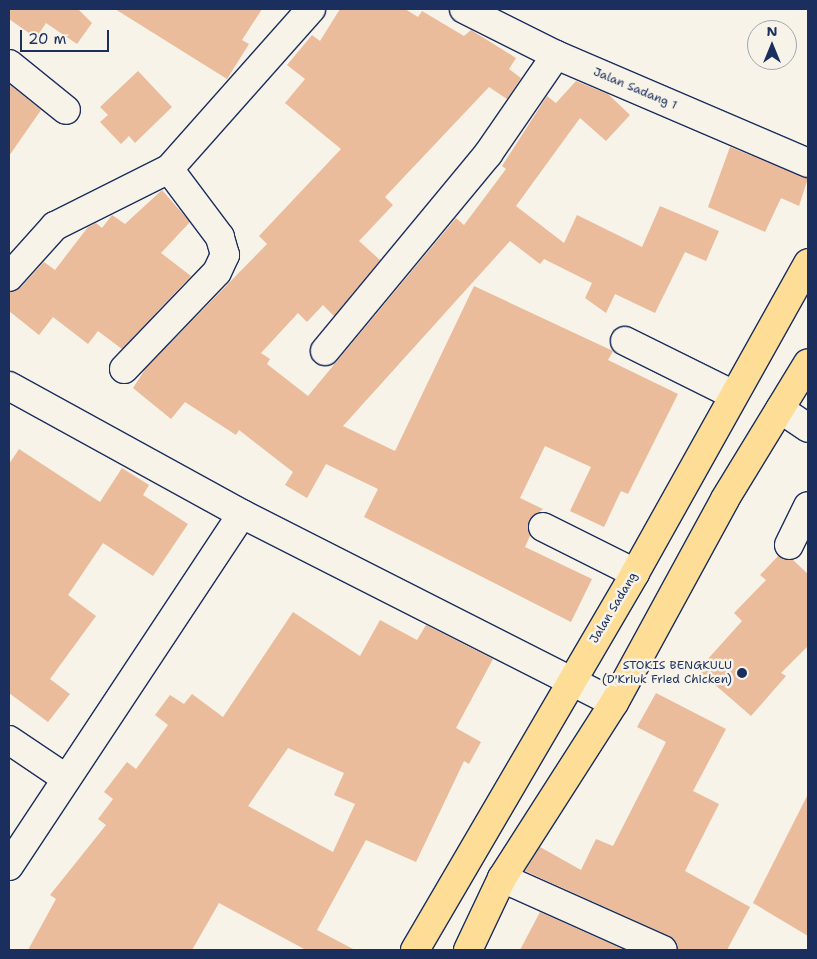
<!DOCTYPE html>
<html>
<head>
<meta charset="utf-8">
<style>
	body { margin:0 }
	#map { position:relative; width:817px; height:959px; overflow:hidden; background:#f7f3e8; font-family:"Shantell Sans",sans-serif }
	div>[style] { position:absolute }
	.building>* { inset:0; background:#eabc9b }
	.roads { filter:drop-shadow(1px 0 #1b2f5e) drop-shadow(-1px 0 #1b2f5e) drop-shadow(0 1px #1b2f5e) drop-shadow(0 -1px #1b2f5e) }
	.minor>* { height:28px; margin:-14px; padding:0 14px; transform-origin:14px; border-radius:14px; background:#f7f3e8 }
	.major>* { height:28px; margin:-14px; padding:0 14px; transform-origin:14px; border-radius:14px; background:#fedd96 }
	.dots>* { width:14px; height:14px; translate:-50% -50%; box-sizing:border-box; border:2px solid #f7f3e8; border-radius:50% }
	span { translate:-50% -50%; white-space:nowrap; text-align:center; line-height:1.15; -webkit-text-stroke:5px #f7f3e8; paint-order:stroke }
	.street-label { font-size:12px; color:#1b2f5e }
	.poi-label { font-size:12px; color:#1b2f5e }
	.right { translate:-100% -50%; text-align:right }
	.frame { position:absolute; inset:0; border:10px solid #1b2f5e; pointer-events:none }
	.north { position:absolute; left:747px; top:20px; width:50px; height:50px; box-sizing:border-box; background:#f7f3e8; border:1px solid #9fa5b1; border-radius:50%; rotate:0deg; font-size:14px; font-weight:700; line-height:20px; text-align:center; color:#1b2f5e }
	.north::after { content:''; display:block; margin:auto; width:18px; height:22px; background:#1b2f5e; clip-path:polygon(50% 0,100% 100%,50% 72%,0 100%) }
	.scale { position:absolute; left:20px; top:30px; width:89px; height:22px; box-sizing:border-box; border:2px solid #1b2f5e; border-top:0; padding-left:6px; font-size:15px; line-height:18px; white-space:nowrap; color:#1b2f5e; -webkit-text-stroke:4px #f7f3e8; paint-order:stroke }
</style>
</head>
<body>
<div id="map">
	<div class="building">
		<div style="clip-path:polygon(9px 9px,78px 9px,92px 23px,77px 44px,46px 23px,36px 38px,9px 19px)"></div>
		<div style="clip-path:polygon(115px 9px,262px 9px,242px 40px,249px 44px,227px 79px)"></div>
		<div style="clip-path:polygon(340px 9px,405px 9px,418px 17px,422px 11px,464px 36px,471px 30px,516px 58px,509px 69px,521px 78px,507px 99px,489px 87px,385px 197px,393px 205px,359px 241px,380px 260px,334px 316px,323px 305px,307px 322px,298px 313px,261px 353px,270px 359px,267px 364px,308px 396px,456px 218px,464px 225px,506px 169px,502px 166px,547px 96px,556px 103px,576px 81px,608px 94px,630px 115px,606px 141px,580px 118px,516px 206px,564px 243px,577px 215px,642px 247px,660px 206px,719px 231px,706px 261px,685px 252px,655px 313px,615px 294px,606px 313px,585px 298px,592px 283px,544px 259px,540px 264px,510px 241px,343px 426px,395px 451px,474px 286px,613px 351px,608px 360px,678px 394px,628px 494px,621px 491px,604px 527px,570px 511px,591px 467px,545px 446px,520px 498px,543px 509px,529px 520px,530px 536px,525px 547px,592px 579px,571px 622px,364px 517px,378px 489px,326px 464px,307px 498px,285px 485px,293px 472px,239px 430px,236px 435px,185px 402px,171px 419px,133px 388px,146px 368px,267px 244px,259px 236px,341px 149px,285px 103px,305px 79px,287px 65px,312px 35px,320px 41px)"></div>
		<div style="clip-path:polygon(138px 71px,172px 107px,135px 143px,129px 136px,121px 144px,100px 122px,108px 115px,100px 107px)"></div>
		<div style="clip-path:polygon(9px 84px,41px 110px,9px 156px)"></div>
		<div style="clip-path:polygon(730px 147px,808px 178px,799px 206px,781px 198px,765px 232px,708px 207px)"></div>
		<div style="clip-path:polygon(162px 190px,190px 222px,161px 253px,191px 276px,122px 349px,98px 331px,88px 344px,53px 317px,39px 335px,9px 311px,9px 292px,21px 287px,44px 262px,55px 270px,88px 227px,96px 223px,102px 228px,112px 215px,125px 224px)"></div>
		<div style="clip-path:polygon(19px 449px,100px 502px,122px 468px,149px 485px,143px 495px,188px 524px,153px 576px,103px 543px,68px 595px,96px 616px,50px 679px,70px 694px,48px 722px,9px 693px,9px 464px)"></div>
		<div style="clip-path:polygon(778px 556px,793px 560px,808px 574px,808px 646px,781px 673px,786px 676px,751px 716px,698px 670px,742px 621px,734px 613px,766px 580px,760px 575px)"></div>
		<div style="clip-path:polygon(evenodd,293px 612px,360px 656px,380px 620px,417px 640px,426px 625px,493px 659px,456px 728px,481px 742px,469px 764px,464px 761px,416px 862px,366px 840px,317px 930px,355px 950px,306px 950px,219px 903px,192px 950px,28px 950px,56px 899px,50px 895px,106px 825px,98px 819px,113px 799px,104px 792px,127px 762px,136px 769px,168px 725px,155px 715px,170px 695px,184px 704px,192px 694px,223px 717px,293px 612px,288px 748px,344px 773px,334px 795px,355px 804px,333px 852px,248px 806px,288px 748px)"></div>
		<div style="clip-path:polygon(656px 693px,726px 729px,693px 791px,719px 804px,685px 871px,750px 907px,727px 950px,678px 950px,669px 936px,525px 871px,540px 847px,581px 870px,596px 839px,613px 846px,666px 742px,637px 727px)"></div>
		<div style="clip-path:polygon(808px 794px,808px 936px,753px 903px)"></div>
		<div style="clip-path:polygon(540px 912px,625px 950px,520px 950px)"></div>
	</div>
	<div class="roads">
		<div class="minor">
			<div style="left:464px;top:9px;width:103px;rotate:26.6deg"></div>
			<div style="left:556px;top:55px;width:274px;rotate:23.2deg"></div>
			<div style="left:9px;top:64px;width:73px;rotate:38.9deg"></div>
			<div style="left:9px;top:277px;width:69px;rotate:-48deg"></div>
			<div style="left:55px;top:226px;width:127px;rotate:-26.6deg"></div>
			<div style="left:169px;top:169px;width:214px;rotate:-48.4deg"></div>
			<div style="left:625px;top:341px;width:119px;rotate:26.4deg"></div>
			<div style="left:325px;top:351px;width:256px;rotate:-50.4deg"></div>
			<div style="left:488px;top:154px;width:120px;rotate:-55.5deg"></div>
			<div style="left:124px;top:369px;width:134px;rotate:-46.2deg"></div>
			<div style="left:217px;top:272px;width:19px;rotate:-65deg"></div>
			<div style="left:225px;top:255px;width:19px;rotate:-106deg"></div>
			<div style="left:220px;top:237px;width:85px;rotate:-126.9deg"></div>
			<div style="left:9px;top:386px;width:266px;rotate:28.8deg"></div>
			<div style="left:242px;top:514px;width:417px;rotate:26.9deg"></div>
			<div style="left:780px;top:409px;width:34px;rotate:34deg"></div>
			<div style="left:543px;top:527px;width:103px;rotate:26.6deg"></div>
			<div style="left:789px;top:545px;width:43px;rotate:-64deg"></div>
			<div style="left:9px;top:740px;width:66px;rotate:33.9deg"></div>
			<div style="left:9px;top:866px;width:422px;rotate:-56.5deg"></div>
			<div style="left:502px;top:878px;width:176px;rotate:24.1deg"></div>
		</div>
		<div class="major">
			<div style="left:415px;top:950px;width:436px;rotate:-59.7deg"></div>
			<div style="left:635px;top:573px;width:355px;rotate:-60.8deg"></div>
			<div style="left:468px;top:950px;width:80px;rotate:-64.7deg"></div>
			<div style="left:502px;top:878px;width:208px;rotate:-57.4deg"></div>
			<div style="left:614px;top:703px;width:232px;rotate:-61.4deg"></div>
			<div style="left:725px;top:499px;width:159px;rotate:-58.6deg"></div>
		</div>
	</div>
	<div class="dots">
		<div style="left:742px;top:673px;background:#1b2f5e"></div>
	</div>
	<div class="street-label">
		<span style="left:635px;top:89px;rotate:23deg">Jalan Sadang 1</span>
		<span style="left:614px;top:608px;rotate:-59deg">Jalan Sadang</span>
	</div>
	<div class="poi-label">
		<span class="right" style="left:732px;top:673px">STOKIS BENGKULU<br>(D'Kriuk Fried Chicken)</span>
	</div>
	<div class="frame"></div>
	<div class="north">N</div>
	<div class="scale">20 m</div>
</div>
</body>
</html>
